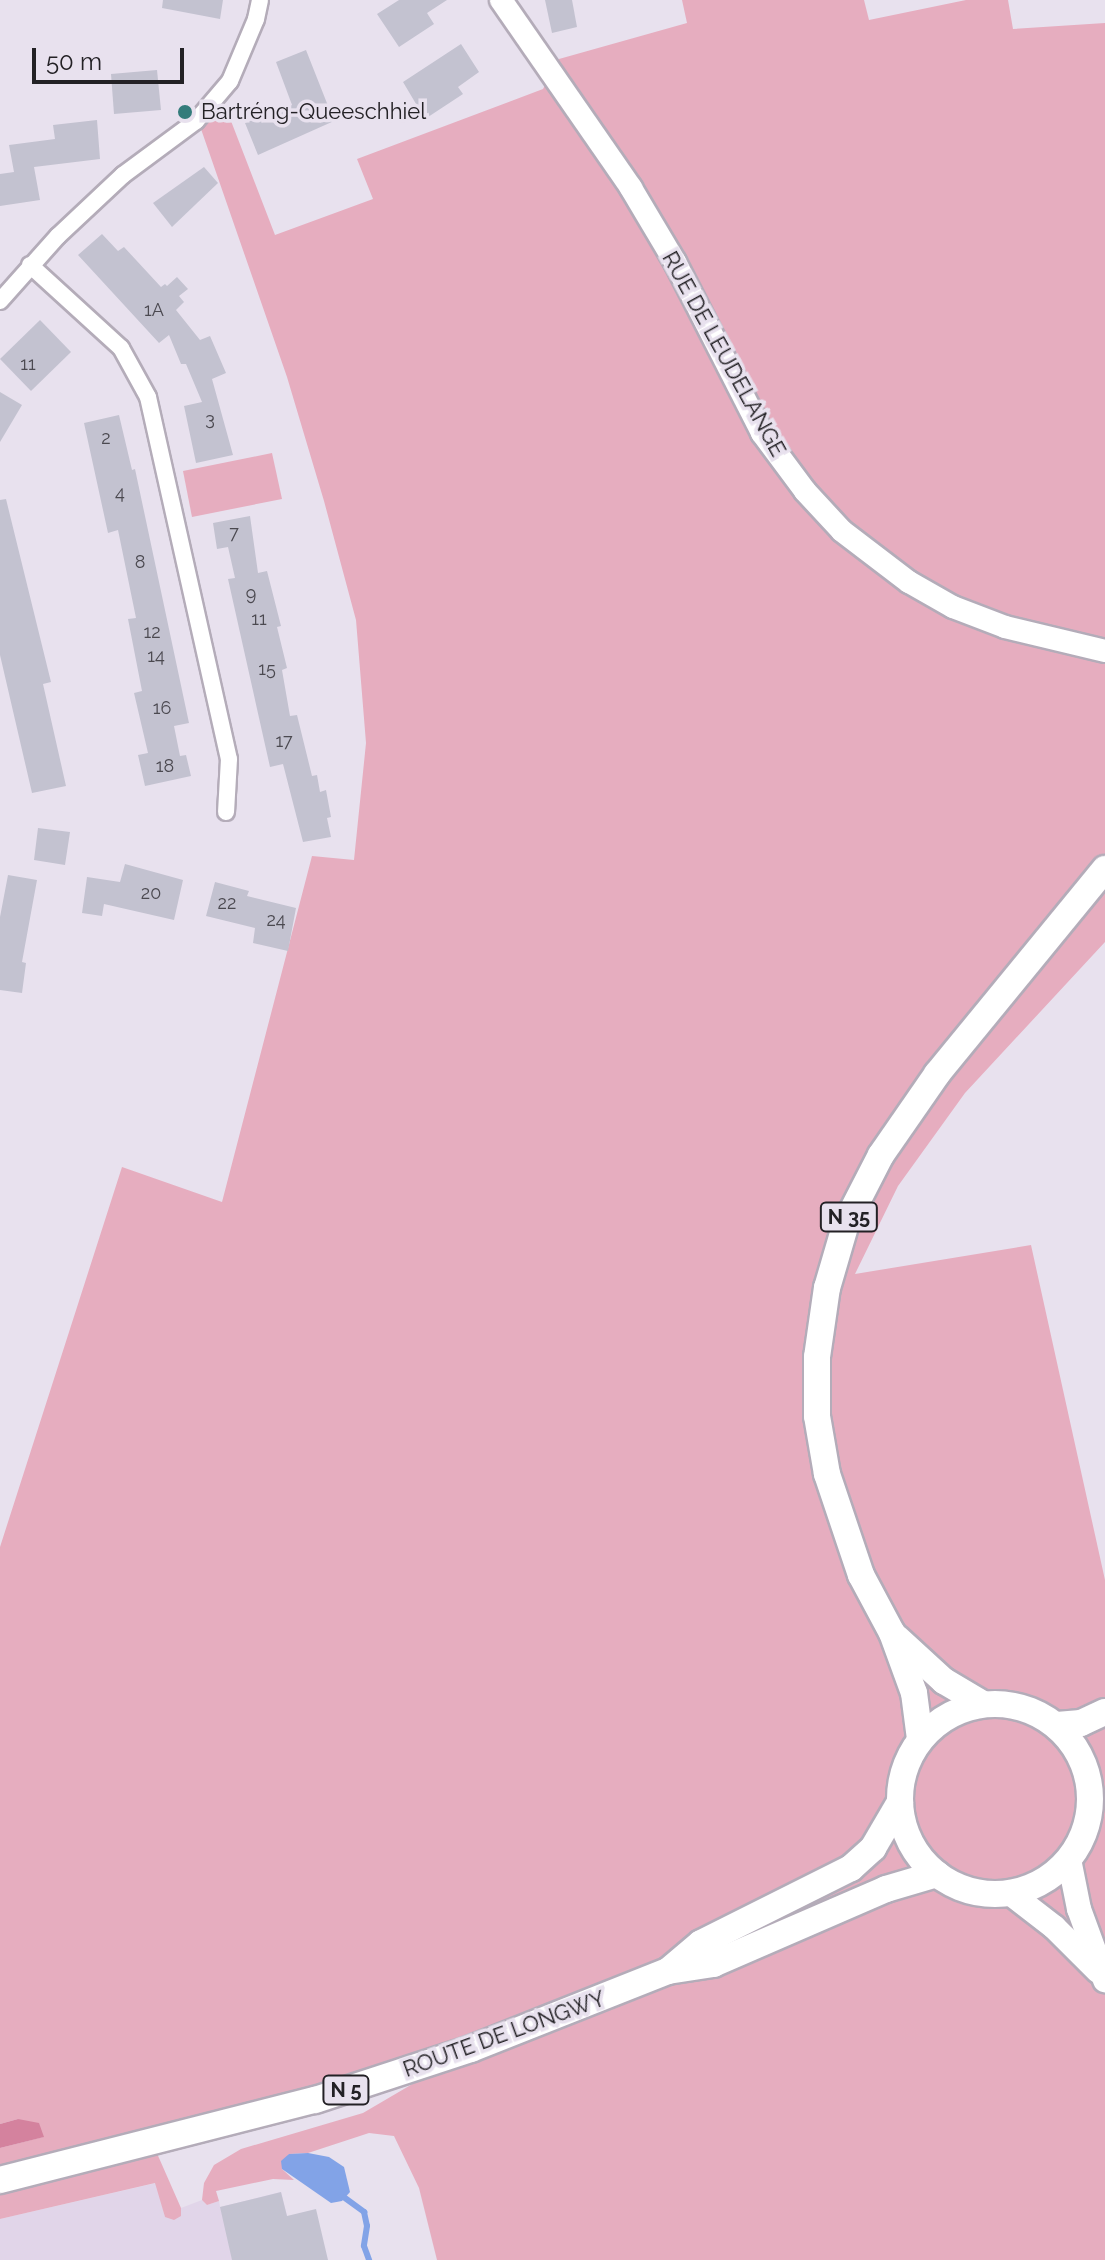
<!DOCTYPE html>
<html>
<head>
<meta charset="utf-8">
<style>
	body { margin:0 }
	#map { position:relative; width:1105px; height:2260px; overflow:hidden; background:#e8e1ee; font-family:Raleway,sans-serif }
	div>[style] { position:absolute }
	.built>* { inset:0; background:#e1d5e9 }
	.green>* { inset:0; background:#e6adbf }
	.forest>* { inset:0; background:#d4829e }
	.water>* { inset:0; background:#82a3e7 }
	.stream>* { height:6px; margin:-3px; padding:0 3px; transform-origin:3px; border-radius:3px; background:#82a3e7 }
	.building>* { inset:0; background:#c3c2d0 }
	.roads { filter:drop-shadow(2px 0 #b4acb9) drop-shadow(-2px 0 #b4acb9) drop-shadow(0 2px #b4acb9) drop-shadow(0 -2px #b4acb9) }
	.minor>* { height:16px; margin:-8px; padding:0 8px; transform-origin:8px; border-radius:8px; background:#fff }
	.tertiary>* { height:22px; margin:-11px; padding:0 11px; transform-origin:11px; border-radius:11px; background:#fff }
	.secondary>* { height:24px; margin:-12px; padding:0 12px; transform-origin:12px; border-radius:12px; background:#fff }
	.primary>* { height:26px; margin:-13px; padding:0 13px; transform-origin:13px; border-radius:13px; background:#fff }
	.primary>.ring { margin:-13px; padding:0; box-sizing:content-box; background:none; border:26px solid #fff; border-radius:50% }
	.dots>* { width:22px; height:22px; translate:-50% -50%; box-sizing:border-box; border:4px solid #e8e1ee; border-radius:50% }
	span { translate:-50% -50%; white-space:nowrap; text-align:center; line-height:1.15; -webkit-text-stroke:7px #e8e1ee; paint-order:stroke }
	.number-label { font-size:18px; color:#4b4950 }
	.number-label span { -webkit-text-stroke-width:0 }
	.shield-label span { padding:2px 6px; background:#e8e1ee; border:2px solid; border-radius:6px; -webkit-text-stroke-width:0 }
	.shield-label { font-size:20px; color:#232125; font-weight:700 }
	.poi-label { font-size:22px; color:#232125 }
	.left { translate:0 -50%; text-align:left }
	.street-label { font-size:22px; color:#232125 }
	.scale { position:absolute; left:32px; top:48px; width:152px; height:36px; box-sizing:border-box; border:4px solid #232125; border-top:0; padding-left:10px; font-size:24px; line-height:28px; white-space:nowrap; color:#232125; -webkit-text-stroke:6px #e8e1ee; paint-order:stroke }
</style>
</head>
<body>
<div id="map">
	<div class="built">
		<div style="clip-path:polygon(156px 2183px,165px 2217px,181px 2216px,181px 2208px,202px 2200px,207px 2205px,219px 2201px,220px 2207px,281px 2192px,287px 2216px,328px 2260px,0 2260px,0 2219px)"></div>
	</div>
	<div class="green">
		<div style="clip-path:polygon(682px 0,864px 0,869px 20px,966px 0,1008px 0,1013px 29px,1105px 23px,1105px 942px,965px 1093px,898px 1186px,855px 1274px,1031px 1245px,1105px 1580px,1105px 2260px,437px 2260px,419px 2188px,394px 2136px,369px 2133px,308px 2153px,289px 2154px,282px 2169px,294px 2180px,273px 2179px,216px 2191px,219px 2201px,207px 2205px,202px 2200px,204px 2183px,214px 2165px,241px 2149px,363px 2113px,467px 2052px,152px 2142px,181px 2208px,181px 2216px,174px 2220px,165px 2217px,155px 2183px,0 2219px,0 2148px,43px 2137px,18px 2119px,0 2124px,0 1547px,122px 1167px,222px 1202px,312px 856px,354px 860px,366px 743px,356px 620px,324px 501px,287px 377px,201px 129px,226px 108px,275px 235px,373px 199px,357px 159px,543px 89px,559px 59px,687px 23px)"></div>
		<div style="clip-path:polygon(272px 453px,282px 499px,192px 517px,183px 471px)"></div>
	</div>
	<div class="forest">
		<div style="clip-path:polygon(18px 2119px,39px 2123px,44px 2137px,0 2148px,0 2124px)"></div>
	</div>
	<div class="water">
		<div style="clip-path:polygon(308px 2153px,329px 2157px,344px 2167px,350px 2192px,342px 2201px,331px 2203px,282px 2169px,281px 2161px,289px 2154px)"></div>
	</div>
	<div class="stream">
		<div style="left:345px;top:2198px;width:24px;rotate:36deg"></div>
		<div style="left:364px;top:2212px;width:14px;rotate:78deg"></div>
		<div style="left:367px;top:2226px;width:20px;rotate:99deg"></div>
		<div style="left:364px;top:2246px;width:15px;rotate:70deg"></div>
	</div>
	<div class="building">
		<div style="clip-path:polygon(163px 0,223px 0,220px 19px,162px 8px)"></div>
		<div style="clip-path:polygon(399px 0,447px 0,427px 13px,434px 24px,399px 47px,377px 14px)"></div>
		<div style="clip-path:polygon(545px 0,572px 0,577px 27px,552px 33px)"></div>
		<div style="clip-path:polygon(461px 44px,479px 72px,458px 87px,463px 94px,425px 119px,403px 82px)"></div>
		<div style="clip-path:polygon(306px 50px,334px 121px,258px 155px,245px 123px,292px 105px,276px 62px)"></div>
		<div style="clip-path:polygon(157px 70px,161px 110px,114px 114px,111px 74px)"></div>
		<div style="clip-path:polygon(97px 120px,100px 159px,34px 167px,40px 200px,0 206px,0 174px,14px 172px,9px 145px,55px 139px,53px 125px)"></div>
		<div style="clip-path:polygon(204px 167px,218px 183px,172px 227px,153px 203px)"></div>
		<div style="clip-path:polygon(102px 234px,118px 251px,124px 247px,161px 287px,165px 284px,167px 286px,177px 277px,188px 289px,179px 296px,184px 302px,176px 310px,200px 340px,210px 336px,226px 373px,212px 379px,233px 455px,196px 463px,184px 406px,202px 402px,186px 364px,181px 364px,169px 335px,159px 343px,78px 255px)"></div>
		<div style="clip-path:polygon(40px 320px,71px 352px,31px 391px,0 359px)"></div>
		<div style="clip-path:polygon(0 392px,22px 405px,0 442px)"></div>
		<div style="clip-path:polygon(119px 415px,132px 470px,135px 469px,189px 723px,174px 726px,180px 756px,186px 755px,191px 776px,145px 786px,138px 755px,148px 753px,134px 693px,142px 691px,128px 619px,136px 618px,118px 530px,108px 533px,84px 423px)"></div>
		<div style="clip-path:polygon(6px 499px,51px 682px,43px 684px,66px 786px,32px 793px,0 655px,0 500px)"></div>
		<div style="clip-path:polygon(250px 516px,258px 573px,267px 571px,281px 626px,277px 627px,287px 668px,282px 670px,290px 716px,297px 715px,312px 776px,317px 775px,320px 792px,326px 790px,331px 817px,327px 818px,331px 837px,303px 842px,283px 764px,270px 767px,228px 579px,235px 578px,228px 547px,217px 549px,213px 523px)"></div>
		<div style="clip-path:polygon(38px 828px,70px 832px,65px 865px,34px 860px)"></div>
		<div style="clip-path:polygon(125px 864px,183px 880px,174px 920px,104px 904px,102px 916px,82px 913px,87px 877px,120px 882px)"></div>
		<div style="clip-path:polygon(8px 875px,37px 880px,22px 962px,26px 963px,22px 993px,0 990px,0 917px)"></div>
		<div style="clip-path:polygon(215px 882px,249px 891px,247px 896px,296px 908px,288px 951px,253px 943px,255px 928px,206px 916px)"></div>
		<div style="clip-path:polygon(281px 2192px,287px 2216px,316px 2209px,328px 2260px,232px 2260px,220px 2207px)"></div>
	</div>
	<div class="roads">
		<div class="minor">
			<div style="left:30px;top:265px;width:123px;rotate:42.4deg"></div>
			<div style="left:121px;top:348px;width:56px;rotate:61.1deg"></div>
			<div style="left:148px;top:397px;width:371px;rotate:77.4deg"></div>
			<div style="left:229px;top:759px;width:53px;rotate:93.2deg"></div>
			<div style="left:0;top:301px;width:87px;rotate:-48.3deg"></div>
			<div style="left:58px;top:236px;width:89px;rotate:-43.2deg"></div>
			<div style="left:123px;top:175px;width:91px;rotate:-36.5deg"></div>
			<div style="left:196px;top:121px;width:52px;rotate:-49.6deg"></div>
			<div style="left:230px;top:81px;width:67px;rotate:-67.2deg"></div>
			<div style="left:256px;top:19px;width:19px;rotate:-78deg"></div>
		</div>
		<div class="tertiary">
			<div style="left:501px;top:0;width:229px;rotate:55.3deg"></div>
			<div style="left:631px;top:188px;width:86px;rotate:59.3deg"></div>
			<div style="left:675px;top:262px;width:192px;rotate:63deg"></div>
			<div style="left:762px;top:433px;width:72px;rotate:53.4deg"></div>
			<div style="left:805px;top:491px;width:54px;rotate:47.2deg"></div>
			<div style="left:842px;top:531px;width:84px;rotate:37.3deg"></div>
			<div style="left:909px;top:582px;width:51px;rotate:29.6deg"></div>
			<div style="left:953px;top:607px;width:56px;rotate:21deg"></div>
			<div style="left:1005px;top:627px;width:103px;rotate:13.5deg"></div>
		</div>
		<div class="secondary">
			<div style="left:1069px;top:1859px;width:51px;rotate:78.7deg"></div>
			<div style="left:1079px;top:1909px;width:76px;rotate:69.9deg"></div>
			<div style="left:1010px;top:1893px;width:56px;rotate:37.7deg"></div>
			<div style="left:1054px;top:1927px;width:62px;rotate:45deg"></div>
		</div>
		<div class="primary">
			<div style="left:897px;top:1638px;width:64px;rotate:42.5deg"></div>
			<div style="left:944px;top:1681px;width:45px;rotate:30.5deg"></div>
			<div class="ring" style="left:900px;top:1704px;width:164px;height:164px"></div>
			<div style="left:1057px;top:1725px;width:24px;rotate:-5deg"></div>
			<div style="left:1081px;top:1723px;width:26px;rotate:-25deg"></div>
			<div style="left:920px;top:1739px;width:46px;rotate:-97.4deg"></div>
			<div style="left:914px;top:1693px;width:64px;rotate:-110.1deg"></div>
			<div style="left:892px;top:1633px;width:66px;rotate:-118.1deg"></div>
			<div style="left:861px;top:1575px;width:107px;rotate:-108.6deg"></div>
			<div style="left:827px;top:1474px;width:59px;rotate:-99.8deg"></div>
			<div style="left:817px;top:1416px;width:59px;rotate:-90deg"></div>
			<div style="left:817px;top:1357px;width:70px;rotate:-81.8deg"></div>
			<div style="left:827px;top:1288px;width:68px;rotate:-73.7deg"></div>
			<div style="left:846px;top:1223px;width:76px;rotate:-62.8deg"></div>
			<div style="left:881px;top:1155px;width:98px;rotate:-55.3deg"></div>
			<div style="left:937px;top:1074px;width:265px;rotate:-50.7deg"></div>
			<div style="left:668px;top:1971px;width:43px;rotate:-40.3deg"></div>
			<div style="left:701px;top:1943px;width:168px;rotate:-26.6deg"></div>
			<div style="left:851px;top:1868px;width:30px;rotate:-42deg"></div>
			<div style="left:873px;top:1848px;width:53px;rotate:-59.6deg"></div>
			<div style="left:0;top:2180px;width:325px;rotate:-14.3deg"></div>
			<div style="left:315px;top:2100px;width:164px;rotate:-18.1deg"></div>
			<div style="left:471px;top:2049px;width:212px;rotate:-21.6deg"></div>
			<div style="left:668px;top:1971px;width:46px;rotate:-8.8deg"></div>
			<div style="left:713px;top:1964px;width:189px;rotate:-23.4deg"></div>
			<div style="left:886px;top:1889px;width:53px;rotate:-16.4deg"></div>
		</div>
	</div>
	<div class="dots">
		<div style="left:185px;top:112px;background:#347c7b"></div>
	</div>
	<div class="number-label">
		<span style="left:154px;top:310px">1A</span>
		<span style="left:28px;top:364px">11</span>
		<span style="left:210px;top:419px">3</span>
		<span style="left:106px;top:438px">2</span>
		<span style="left:120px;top:493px">4</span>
		<span style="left:234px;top:533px">7</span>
		<span style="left:140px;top:562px">8</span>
		<span style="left:251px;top:594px">9</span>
		<span style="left:259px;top:619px">11</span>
		<span style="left:152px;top:632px">12</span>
		<span style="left:156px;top:656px">14</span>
		<span style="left:267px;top:669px">15</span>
		<span style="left:162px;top:708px">16</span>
		<span style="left:284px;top:741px">17</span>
		<span style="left:165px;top:766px">18</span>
		<span style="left:151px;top:893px">20</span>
		<span style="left:227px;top:903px">22</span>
		<span style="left:276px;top:920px">24</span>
	</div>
	<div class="shield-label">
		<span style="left:849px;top:1217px">N 35</span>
		<span style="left:346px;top:2090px">N 5</span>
	</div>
	<div class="poi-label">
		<span class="left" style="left:201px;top:112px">Bartréng-Queeschhiel</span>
	</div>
	<div class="street-label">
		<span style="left:724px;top:354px;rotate:61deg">RUE DE LEUDELANGE</span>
		<span style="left:504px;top:2034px;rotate:-20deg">ROUTE DE LONGWY</span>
	</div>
	<div class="scale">50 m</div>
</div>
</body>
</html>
